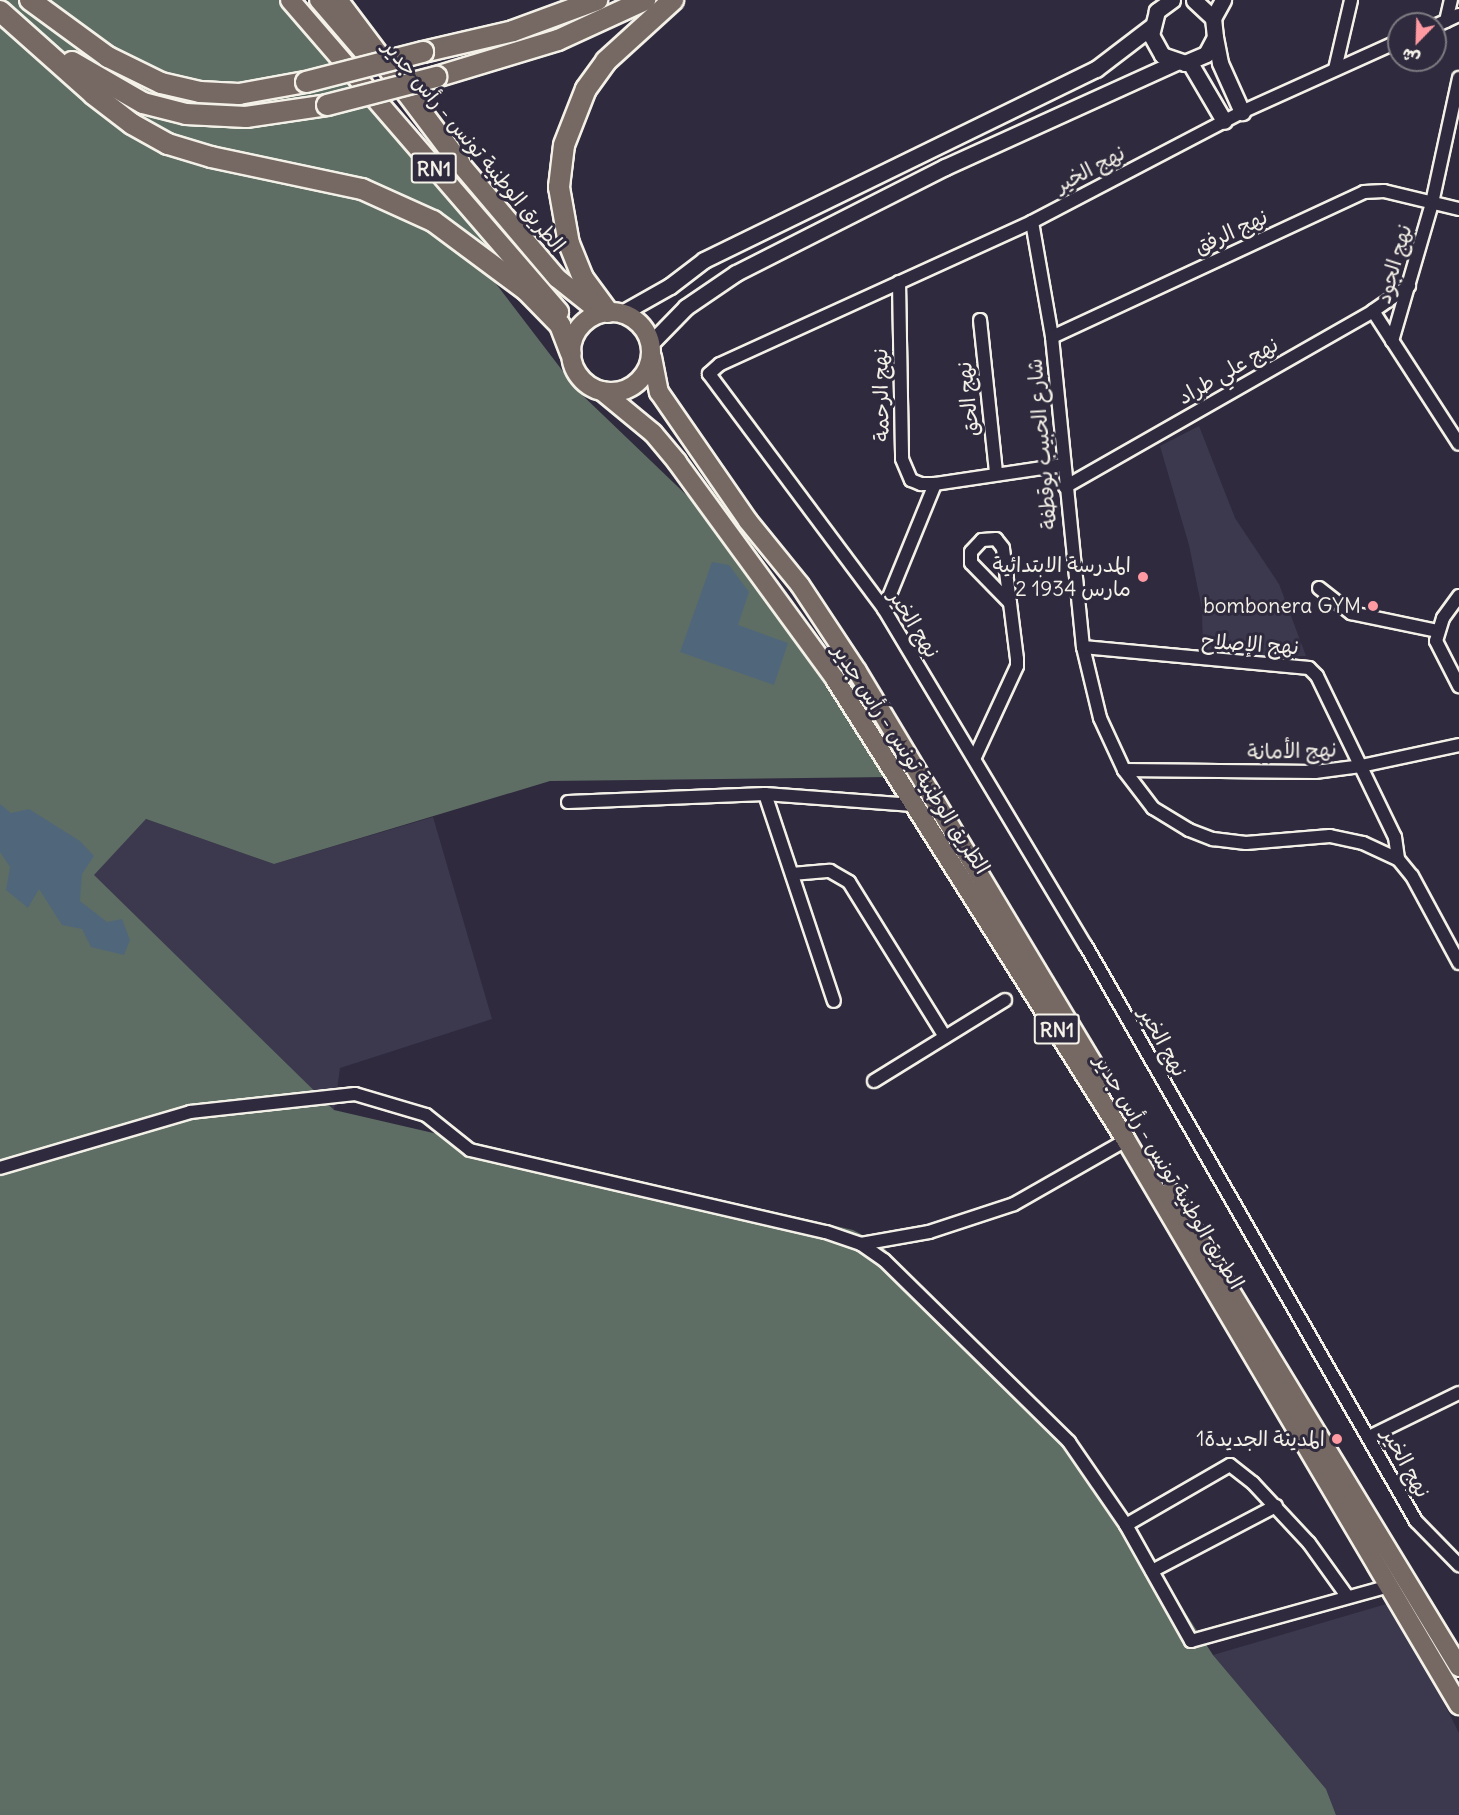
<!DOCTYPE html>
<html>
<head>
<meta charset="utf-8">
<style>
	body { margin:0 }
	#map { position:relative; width:1459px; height:1815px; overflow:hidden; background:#2f2a3d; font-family:Delius,"Playpen Sans Arabic",sans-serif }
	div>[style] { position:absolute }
	.built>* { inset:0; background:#3c394f }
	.green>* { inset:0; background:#5e6e64 }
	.water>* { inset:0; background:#50677b }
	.roads { filter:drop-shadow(2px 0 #f4f1e8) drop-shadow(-2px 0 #f4f1e8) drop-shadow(0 2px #f4f1e8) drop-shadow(0 -2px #f4f1e8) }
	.minor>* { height:12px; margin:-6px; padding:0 6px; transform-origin:6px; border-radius:6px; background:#2f2a3d }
	.tertiary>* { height:15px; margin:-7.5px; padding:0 7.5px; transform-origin:7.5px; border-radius:7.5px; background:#2f2a3d }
	.primary>* { height:18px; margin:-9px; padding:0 9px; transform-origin:9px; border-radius:9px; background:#766964 }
	.primary>.ring { margin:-9px; padding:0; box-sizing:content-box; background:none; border:18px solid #766964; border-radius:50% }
	.trunk>* { height:20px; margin:-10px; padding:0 10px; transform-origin:10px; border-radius:10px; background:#766964 }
	.bridges { filter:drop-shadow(2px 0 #f4f1e8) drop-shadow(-2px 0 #f4f1e8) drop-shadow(0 2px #f4f1e8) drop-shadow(0 -2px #f4f1e8) }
	.trunk-bridge>* { height:20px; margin:-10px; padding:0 10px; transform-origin:10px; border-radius:10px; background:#766964 }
	.dots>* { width:16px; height:16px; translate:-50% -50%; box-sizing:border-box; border:3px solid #2f2a3d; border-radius:50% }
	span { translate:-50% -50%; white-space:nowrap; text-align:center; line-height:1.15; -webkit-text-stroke:6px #2f2a3d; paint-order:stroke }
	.shield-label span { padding:2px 4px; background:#2f2a3d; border:2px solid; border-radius:4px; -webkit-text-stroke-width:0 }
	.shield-label { font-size:20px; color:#f4f1e8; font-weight:700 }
	.street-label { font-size:21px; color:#f4f1e8 }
	.poi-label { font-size:21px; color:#f4f1e8 }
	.right { translate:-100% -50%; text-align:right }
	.north { position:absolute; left:1387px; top:12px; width:60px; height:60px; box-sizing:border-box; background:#2f2a3d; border:2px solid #7e7a81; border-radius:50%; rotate:203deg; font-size:16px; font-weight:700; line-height:24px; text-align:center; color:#f4f1e8 }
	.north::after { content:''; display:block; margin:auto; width:21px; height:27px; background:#ff9aa2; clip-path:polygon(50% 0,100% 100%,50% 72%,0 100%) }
</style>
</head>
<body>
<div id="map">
	<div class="built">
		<div style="clip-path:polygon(1199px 426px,1235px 518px,1279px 584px,1306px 656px,1203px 655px,1202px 609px,1189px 545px,1160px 446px)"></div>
		<div style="clip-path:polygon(433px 817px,492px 1019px,340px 1068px,334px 1110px,93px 875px,146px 819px,274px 864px)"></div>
		<div style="clip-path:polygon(1393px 1602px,1459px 1733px,1459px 1815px,1336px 1815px,1326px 1789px,1213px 1655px)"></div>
	</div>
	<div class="green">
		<div style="clip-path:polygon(0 0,283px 0,503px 258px,487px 272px,578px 391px,701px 509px,890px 777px,550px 781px,274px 864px,146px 819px,94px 875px,334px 1110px,853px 1230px,880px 1244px,1070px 1437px,1213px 1655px,1326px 1789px,1336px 1815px,0 1815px)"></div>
	</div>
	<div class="water">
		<div style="clip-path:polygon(712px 562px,729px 565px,749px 592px,738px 625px,788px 643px,774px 685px,680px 652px)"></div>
		<div style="clip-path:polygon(0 804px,11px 813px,29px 809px,80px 841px,94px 856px,82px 874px,80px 901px,107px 922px,122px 919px,130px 940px,124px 955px,91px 947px,82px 929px,62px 925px,39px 889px,28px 908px,6px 890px,10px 867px,0 852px)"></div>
	</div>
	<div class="roads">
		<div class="minor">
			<div style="left:1446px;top:21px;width:22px;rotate:-77deg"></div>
			<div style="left:1435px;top:26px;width:26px;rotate:-25deg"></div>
			<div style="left:1399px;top:41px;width:172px;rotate:155.7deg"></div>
			<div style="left:1242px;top:112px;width:237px;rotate:152.4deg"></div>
			<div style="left:1032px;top:222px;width:343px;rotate:155.5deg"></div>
			<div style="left:720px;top:364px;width:15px;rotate:138deg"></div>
			<div style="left:709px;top:374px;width:293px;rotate:53.3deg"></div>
			<div style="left:884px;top:609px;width:393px;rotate:59.1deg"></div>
			<div style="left:1086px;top:946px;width:663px;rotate:60.15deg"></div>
			<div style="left:1416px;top:1521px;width:62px;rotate:45.7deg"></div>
			<div style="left:1335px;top:69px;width:71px;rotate:-76.9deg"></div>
			<div style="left:1032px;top:222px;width:117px;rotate:80.1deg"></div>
			<div style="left:1052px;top:337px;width:312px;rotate:84.3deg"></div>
			<div style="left:1083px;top:647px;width:73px;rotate:76.5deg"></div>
			<div style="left:1100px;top:718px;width:57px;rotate:65.2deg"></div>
			<div style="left:1124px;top:770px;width:48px;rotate:52.7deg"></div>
			<div style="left:1153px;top:808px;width:42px;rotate:31.4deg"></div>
			<div style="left:1189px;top:830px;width:26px;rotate:21deg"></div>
			<div style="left:1213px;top:839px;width:33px;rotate:7deg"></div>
			<div style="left:1246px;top:843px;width:84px;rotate:-4.8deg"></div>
			<div style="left:1330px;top:836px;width:34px;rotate:12deg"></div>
			<div style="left:1363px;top:843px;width:38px;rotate:25deg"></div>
			<div style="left:1398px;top:859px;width:22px;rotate:51deg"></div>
			<div style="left:1412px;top:876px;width:99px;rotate:61.6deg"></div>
			<div style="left:899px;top:282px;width:177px;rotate:89deg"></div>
			<div style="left:902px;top:459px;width:23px;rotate:67deg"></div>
			<div style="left:911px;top:480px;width:11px;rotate:22deg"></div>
			<div style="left:921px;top:484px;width:14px"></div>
			<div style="left:1373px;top:311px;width:158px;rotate:57.1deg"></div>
			<div style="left:980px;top:320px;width:154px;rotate:84deg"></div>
			<div style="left:1052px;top:337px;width:344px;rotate:-24.9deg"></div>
			<div style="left:1364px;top:192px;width:20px;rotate:-3deg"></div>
			<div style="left:1384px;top:191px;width:77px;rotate:13.5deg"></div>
			<div style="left:1392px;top:341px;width:144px;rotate:-73.8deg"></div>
			<div style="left:1432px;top:203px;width:128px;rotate:-77.8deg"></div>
			<div style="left:1065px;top:487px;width:355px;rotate:-29.7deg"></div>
			<div style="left:1373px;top:311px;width:44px;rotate:-34.8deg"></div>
			<div style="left:1319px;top:588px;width:41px;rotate:38deg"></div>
			<div style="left:1351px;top:613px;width:89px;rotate:11.7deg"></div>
			<div style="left:1459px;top:596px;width:27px;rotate:126deg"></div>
			<div style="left:1443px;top:618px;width:24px;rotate:107deg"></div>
			<div style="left:1436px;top:641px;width:51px;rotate:62.9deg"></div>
			<div style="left:884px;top:609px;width:135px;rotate:-67.8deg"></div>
			<div style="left:935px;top:484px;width:128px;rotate:-8.5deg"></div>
			<div style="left:1083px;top:647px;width:227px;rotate:5.3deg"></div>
			<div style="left:1309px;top:668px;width:11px;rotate:45deg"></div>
			<div style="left:1317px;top:676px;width:179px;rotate:64.2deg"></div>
			<div style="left:1395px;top:837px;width:22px;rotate:82deg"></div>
			<div style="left:975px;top:757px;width:100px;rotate:-65.2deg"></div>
			<div style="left:1017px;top:666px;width:7px;rotate:-90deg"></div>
			<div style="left:1017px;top:659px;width:56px;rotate:-97.1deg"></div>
			<div style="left:1010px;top:603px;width:55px;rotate:-97.3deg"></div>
			<div style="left:1003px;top:548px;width:11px;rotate:-128deg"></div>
			<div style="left:996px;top:539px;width:14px;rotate:176deg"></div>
			<div style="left:982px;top:540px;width:16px;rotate:133deg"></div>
			<div style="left:971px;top:552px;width:11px;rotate:90deg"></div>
			<div style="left:971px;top:563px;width:56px;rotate:45.7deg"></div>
			<div style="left:1124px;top:770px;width:191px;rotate:0.6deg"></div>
			<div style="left:1315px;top:772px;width:46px;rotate:-7.4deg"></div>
			<div style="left:1361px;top:766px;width:100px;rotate:-12.1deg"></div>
			<div style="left:765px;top:794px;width:218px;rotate:71.6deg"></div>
			<div style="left:568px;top:802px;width:197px;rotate:-2.3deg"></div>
			<div style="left:765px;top:794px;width:148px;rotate:4.3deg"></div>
			<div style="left:792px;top:874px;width:38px;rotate:-5deg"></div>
			<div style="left:830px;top:871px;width:22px;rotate:30deg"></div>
			<div style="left:849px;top:882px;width:182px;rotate:58.2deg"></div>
			<div style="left:874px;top:1081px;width:154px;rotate:-31.7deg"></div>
			<div style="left:0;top:1168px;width:198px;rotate:-16.4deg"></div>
			<div style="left:190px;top:1112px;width:166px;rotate:-6.2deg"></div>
			<div style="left:355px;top:1094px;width:74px;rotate:16.5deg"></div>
			<div style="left:426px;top:1115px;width:56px;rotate:38.5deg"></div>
			<div style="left:470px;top:1150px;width:365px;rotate:13deg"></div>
			<div style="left:826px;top:1232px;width:37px;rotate:19deg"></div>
			<div style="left:861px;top:1244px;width:28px;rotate:35deg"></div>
			<div style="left:884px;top:1260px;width:260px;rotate:44.5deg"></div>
			<div style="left:1069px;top:1442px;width:101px;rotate:55.5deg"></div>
			<div style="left:1126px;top:1525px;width:133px;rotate:60.7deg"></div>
			<div style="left:1191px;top:1641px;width:205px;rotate:-15.5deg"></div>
			<div style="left:861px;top:1244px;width:69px;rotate:-10deg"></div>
			<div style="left:929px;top:1232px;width:89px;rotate:-18.2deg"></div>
			<div style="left:1014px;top:1204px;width:129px;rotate:-29.7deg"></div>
			<div style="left:1369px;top:1437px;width:100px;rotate:-26.1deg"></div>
			<div style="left:1126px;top:1525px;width:120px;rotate:-30deg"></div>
			<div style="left:1230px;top:1465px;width:29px;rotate:38deg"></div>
			<div style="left:1253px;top:1483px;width:82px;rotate:47deg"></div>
			<div style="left:1309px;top:1543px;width:65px;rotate:54.4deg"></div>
			<div style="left:1152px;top:1571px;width:140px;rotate:-27.7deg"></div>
		</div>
		<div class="tertiary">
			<div style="left:1172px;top:0;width:19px;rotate:144deg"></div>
			<div style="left:1157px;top:11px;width:25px;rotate:104deg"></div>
			<div style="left:1151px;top:35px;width:23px;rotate:61deg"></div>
			<div style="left:1162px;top:55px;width:24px;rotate:19deg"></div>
			<div style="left:1185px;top:63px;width:23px;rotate:-23deg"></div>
			<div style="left:1206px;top:54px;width:19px;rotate:-62deg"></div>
			<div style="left:1215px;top:37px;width:19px;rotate:-96deg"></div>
			<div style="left:1213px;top:18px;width:26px;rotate:-137deg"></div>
			<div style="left:1213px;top:18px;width:21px;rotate:-61deg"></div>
			<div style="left:1215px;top:37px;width:26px;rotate:79deg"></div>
			<div style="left:1220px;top:63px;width:54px;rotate:65.8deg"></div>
			<div style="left:1190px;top:63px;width:67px;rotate:59.6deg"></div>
			<div style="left:622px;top:313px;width:55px;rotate:-29.4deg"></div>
			<div style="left:670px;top:286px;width:43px;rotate:-37.4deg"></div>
			<div style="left:704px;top:260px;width:436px;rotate:-26deg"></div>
			<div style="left:1096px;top:69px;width:69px;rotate:-37.4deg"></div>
			<div style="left:651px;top:343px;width:50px;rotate:-45.8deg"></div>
			<div style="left:686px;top:307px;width:60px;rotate:-34.2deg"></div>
			<div style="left:736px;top:273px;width:234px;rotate:-26.9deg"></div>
			<div style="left:945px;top:167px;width:254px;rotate:-24.4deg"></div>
		</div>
		<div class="primary">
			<div style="left:290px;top:0;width:412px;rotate:49.2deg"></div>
			<div style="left:319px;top:0;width:84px;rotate:49.3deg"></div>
			<div style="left:451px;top:153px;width:164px;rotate:49.7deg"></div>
			<div style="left:557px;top:278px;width:56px;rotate:38.5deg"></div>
			<div class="ring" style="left:571px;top:312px;width:62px;height:62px"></div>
			<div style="left:652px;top:357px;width:36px;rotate:79deg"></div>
			<div style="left:659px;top:392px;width:157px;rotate:55.4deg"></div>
			<div style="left:748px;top:521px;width:82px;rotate:50.9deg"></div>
			<div style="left:800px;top:585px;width:103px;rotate:56.5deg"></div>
			<div style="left:857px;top:671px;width:475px;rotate:59deg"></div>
			<div style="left:602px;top:391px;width:66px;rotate:39.5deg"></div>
			<div style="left:653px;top:433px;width:38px;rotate:50deg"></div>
			<div style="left:677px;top:462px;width:268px;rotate:53.9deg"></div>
			<div style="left:835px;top:679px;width:545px;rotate:57.74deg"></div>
			<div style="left:1126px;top:1140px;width:656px;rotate:59.49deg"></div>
			<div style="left:1170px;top:1192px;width:556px;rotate:58.68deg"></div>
		</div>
		<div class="trunk">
			<div style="left:30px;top:0;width:97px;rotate:36.2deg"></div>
			<div style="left:108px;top:57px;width:59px;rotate:26.1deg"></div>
			<div style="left:161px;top:83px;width:40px;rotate:13deg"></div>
			<div style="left:200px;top:92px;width:39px;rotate:3deg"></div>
			<div style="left:239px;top:94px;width:68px;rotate:-10.2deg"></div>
			<div style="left:337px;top:0;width:204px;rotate:53deg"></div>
			<div style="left:0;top:11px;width:125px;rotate:41.7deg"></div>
			<div style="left:93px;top:94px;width:49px;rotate:37.6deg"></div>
			<div style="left:132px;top:124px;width:41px;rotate:29.1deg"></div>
			<div style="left:168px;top:144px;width:45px;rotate:16.8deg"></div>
			<div style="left:211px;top:157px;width:154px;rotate:12deg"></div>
			<div style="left:362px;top:189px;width:78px;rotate:24.3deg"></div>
			<div style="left:433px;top:221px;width:116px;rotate:36.6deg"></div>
			<div style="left:526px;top:290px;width:49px;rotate:45.8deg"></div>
			<div style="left:560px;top:325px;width:30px;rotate:69deg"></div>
			<div style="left:423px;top:52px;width:92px;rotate:-13.1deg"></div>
			<div style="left:513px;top:31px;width:90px;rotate:-20.3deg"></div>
			<div style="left:72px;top:62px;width:82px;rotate:30deg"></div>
			<div style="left:143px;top:103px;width:44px;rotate:14.3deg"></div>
			<div style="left:186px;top:114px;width:60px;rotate:2.9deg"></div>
			<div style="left:246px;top:117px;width:82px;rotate:-8.4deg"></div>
			<div style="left:436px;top:77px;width:127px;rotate:-16.9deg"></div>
			<div style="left:558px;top:40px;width:96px;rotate:-24.7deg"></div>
			<div style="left:608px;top:312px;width:42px;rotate:-126.3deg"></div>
			<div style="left:583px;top:278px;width:37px;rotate:-112deg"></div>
			<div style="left:569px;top:244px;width:58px;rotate:-100deg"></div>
			<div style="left:559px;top:187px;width:42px;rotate:-83.2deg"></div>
			<div style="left:564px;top:145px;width:60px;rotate:-68.6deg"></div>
			<div style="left:586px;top:89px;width:34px;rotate:-54deg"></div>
			<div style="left:606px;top:61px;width:91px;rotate:-42.3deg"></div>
		</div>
	</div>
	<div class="bridges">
		<div class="trunk-bridge">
			<div style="left:306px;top:82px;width:121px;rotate:-14.4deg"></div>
			<div style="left:327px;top:105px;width:113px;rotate:-14.4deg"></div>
		</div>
	</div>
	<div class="dots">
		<div style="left:1143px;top:577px;background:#ff9aa2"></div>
		<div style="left:1373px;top:606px;background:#ff9aa2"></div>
		<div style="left:1337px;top:1439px;background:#ff9aa2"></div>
	</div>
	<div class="shield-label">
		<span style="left:434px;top:168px">RN1</span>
		<span style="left:1057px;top:1029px">RN1</span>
	</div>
	<div class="street-label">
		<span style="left:474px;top:146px;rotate:50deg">الطريق الوطنية تونس - رأس جدير</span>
		<span style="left:1090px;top:169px;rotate:-28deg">نهج الخير</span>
		<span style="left:1231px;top:232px;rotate:-25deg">نهج الرفق</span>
		<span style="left:1394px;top:264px;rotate:-74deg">نهج الجود</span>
		<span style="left:1228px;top:371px;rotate:-30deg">نهج علي طراد</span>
		<span style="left:881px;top:395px;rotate:-91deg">نهج الرحمة</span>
		<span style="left:968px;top:399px;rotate:-96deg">نهج الحق</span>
		<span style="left:1042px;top:444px;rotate:-95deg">شارع الحبيب بوقطفة</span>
		<span style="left:914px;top:624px;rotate:58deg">نهج الخير</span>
		<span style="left:1250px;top:644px;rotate:4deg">نهج الإصلاح</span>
		<span style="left:1292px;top:751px;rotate:-2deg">نهج الأمانة</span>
		<span style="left:911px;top:759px;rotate:57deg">الطريق الوطنية تونس - رأس جدير</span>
		<span style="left:1163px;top:1042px;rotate:61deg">نهج الخير</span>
		<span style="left:1169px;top:1172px;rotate:59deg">الطريق الوطنية تونس - رأس جدير</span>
		<span style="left:1406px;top:1463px;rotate:61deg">نهج الخير</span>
	</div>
	<div class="poi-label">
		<span class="right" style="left:1131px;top:577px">المدرسة الابتدائية<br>2 مارس 1934</span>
		<span class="right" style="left:1361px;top:606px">bombonera GYM</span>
		<span class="right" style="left:1325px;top:1439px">المدينة الجديدة1</span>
	</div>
	<div class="north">ش</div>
</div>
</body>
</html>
